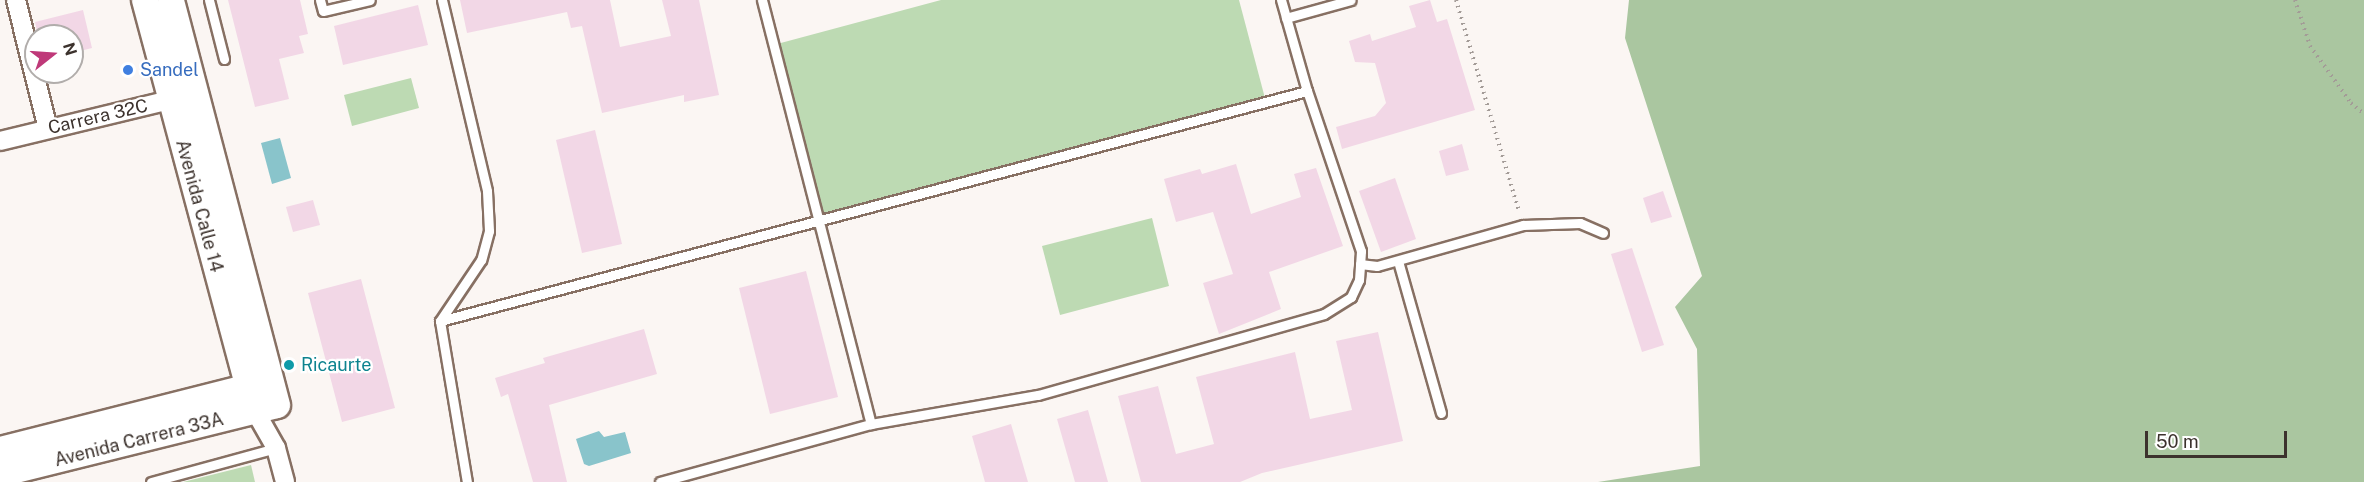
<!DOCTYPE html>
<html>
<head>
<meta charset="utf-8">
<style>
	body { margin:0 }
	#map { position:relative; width:2364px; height:482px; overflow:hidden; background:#fbf6f3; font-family:"Public Sans",sans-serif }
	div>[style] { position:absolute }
	.green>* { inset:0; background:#bddab3 }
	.forest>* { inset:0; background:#aac6a0 }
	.water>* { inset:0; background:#89c4cb }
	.building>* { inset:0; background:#f2d7e6 }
	.path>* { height:4px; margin-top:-2px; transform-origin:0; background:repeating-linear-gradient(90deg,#a39b97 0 1.5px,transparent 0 6px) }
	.roads { filter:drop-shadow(2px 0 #877063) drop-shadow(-2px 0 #877063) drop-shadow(0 2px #877063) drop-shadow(0 -2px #877063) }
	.lane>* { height:9px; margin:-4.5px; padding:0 4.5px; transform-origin:4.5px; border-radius:4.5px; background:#fff }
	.street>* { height:18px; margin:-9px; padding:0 9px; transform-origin:9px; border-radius:9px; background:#fff }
	.secondary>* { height:26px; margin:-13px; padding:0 13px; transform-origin:13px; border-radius:13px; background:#fff }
	.dots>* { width:16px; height:16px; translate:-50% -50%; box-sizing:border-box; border:3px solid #fff; border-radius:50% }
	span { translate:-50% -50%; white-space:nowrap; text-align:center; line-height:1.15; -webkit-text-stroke:4.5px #fff; paint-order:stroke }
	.shop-label { font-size:18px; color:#366cbe }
	.left { translate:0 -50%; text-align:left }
	.street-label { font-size:18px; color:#3c322d }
	.culture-label { font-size:18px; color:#0d838f }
	.north { position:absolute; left:24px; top:24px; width:60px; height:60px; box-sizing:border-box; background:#fff; border:2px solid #b1adab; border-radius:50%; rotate:73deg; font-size:16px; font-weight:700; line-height:24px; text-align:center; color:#3c322d }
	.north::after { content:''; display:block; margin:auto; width:21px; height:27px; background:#bf3979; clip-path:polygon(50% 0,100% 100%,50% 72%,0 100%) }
	.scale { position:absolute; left:2145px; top:431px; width:142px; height:27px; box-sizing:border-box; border:3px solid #3c322d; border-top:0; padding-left:8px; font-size:18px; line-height:21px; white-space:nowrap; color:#3c322d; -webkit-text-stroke:4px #fff; paint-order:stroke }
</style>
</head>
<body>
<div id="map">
	<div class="green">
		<div style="clip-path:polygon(941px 0,1239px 0,1266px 102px,826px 222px,777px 44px)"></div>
		<div style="clip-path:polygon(411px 78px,419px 108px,352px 126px,344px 95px)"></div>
		<div style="clip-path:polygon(1152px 218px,1169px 286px,1060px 315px,1042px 246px)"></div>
		<div style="clip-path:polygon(251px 465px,255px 482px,183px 482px)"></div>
	</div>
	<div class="forest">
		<div style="clip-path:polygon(1629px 0,2364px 0,2364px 482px,1598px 482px,1700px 466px,1697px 349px,1675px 307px,1702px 276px,1625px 38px)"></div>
	</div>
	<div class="water">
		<div style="clip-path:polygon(280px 138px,291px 178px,272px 184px,261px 143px)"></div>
		<div style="clip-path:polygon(599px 431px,604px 437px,625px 432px,631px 453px,589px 466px,584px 464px,576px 439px)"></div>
	</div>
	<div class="building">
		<div style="clip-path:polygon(228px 0,300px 0,308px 34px,299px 36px,304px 53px,279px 59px,289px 99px,255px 107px)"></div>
		<div style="clip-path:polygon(460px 0,610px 0,620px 47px,671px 36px,662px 0,699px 0,719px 95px,684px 102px,684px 95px,602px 113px,582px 26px,571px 28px,567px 12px,467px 33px)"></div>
		<div style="clip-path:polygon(1430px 0,1437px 22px,1447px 19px,1475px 110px,1342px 149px,1336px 127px,1375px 116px,1386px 103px,1375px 63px,1355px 62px,1349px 41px,1370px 34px,1372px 41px,1416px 27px,1409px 6px)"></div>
		<div style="clip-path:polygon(418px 5px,428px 45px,343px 65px,334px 26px)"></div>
		<div style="clip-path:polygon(83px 10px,92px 48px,72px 53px,72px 36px,38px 36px,35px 22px)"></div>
		<div style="clip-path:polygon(595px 130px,622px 244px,582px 253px,556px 140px)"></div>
		<div style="clip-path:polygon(1462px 144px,1469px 170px,1446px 176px,1439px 151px)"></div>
		<div style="clip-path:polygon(1236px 164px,1251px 214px,1301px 197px,1294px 174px,1316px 168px,1343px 246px,1269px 272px,1281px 309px,1219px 334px,1203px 283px,1233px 274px,1213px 212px,1176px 222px,1164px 179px,1200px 169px,1202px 174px)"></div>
		<div style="clip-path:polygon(1395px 178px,1416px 239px,1381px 252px,1359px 191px)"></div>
		<div style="clip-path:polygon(1663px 191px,1672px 217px,1651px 223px,1643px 198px)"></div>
		<div style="clip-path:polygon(313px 200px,320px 225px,293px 232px,286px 207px)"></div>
		<div style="clip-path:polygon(1632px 248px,1664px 345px,1642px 352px,1611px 254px)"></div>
		<div style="clip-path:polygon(806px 271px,838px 397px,770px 414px,739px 288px)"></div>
		<div style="clip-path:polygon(361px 279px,395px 408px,342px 422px,308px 293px)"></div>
		<div style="clip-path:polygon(644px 329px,657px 374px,549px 405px,567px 482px,533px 482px,508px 394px,501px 397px,495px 378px,545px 363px,543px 358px)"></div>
		<div style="clip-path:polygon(1378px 332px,1403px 441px,1262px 473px,1240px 482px,1141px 482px,1118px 396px,1158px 386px,1176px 454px,1214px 444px,1196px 377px,1295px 352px,1310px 419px,1352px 410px,1336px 341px)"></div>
		<div style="clip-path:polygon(1088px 410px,1108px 482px,1075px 482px,1057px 419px)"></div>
		<div style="clip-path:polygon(1011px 424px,1028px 482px,985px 482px,972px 436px)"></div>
	</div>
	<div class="path">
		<div style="left:1456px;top:0;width:221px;rotate:73.4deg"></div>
		<div style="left:2295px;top:0;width:48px;rotate:71.9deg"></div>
		<div style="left:2310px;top:46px;width:70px;rotate:54.3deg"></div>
		<div style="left:2351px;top:103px;width:17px;rotate:40deg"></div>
	</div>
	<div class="roads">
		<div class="lane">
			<div style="left:209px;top:0;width:61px;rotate:75.7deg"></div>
			<div style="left:320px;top:0;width:11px;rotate:75deg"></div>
			<div style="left:323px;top:11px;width:48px;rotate:-13.2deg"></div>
			<div style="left:442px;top:0;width:196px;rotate:76.7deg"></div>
			<div style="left:487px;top:191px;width:40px;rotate:87.1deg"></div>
			<div style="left:489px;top:231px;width:30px;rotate:105deg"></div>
			<div style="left:481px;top:260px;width:73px;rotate:123.9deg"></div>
			<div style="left:440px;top:321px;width:163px;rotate:80.5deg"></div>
			<div style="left:762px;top:0;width:438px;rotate:75.6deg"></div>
			<div style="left:1286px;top:18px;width:67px;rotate:-15.5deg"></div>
			<div style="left:1398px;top:261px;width:158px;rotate:74.2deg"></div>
			<div style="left:1360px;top:264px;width:17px;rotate:7deg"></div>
			<div style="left:1377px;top:266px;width:152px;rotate:-15.7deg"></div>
			<div style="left:1523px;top:225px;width:57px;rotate:-2deg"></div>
			<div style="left:1580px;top:223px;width:25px;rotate:23deg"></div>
			<div style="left:440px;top:321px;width:897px;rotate:-14.86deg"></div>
			<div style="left:151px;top:482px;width:130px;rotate:-15.2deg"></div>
			<div style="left:660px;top:482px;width:219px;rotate:-15.4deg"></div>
			<div style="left:871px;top:424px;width:169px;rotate:-9.9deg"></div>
			<div style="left:1038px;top:395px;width:297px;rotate:-15.8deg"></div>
			<div style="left:1324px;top:314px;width:32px;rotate:-32deg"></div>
			<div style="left:1351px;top:297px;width:19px;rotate:-65deg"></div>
			<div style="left:1359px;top:280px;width:29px;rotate:-86deg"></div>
			<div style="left:1361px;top:251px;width:169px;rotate:-108.6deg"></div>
			<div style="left:1307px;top:91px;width:95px;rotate:-105.9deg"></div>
		</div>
		<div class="street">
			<div style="left:16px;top:0;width:133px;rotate:76.1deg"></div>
			<div style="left:0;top:141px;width:187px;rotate:-13.6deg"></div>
			<div style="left:255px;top:411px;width:43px;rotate:60.4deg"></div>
			<div style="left:276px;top:448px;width:35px;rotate:75deg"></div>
		</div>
		<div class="secondary">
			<div style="left:145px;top:0;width:425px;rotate:75deg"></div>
			<div style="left:0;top:450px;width:273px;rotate:-14.2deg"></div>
			<div style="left:0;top:474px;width:285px;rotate:-14deg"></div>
			<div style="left:277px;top:405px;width:419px;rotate:-104.7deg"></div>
		</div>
	</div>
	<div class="dots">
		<div style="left:128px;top:70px;background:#3f7fe0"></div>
		<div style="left:289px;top:365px;background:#0f9aa8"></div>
	</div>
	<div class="shop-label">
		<span class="left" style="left:140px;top:70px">Sandel</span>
	</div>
	<div class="street-label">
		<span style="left:98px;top:117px;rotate:-13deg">Carrera 32C</span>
		<span style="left:199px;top:206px;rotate:75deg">Avenida Calle 14</span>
		<span style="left:139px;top:440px;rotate:-14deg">Avenida Carrera 33A</span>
	</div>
	<div class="culture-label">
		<span class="left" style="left:301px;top:365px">Ricaurte</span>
	</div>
	<div class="north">N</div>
	<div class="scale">50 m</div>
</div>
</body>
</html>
